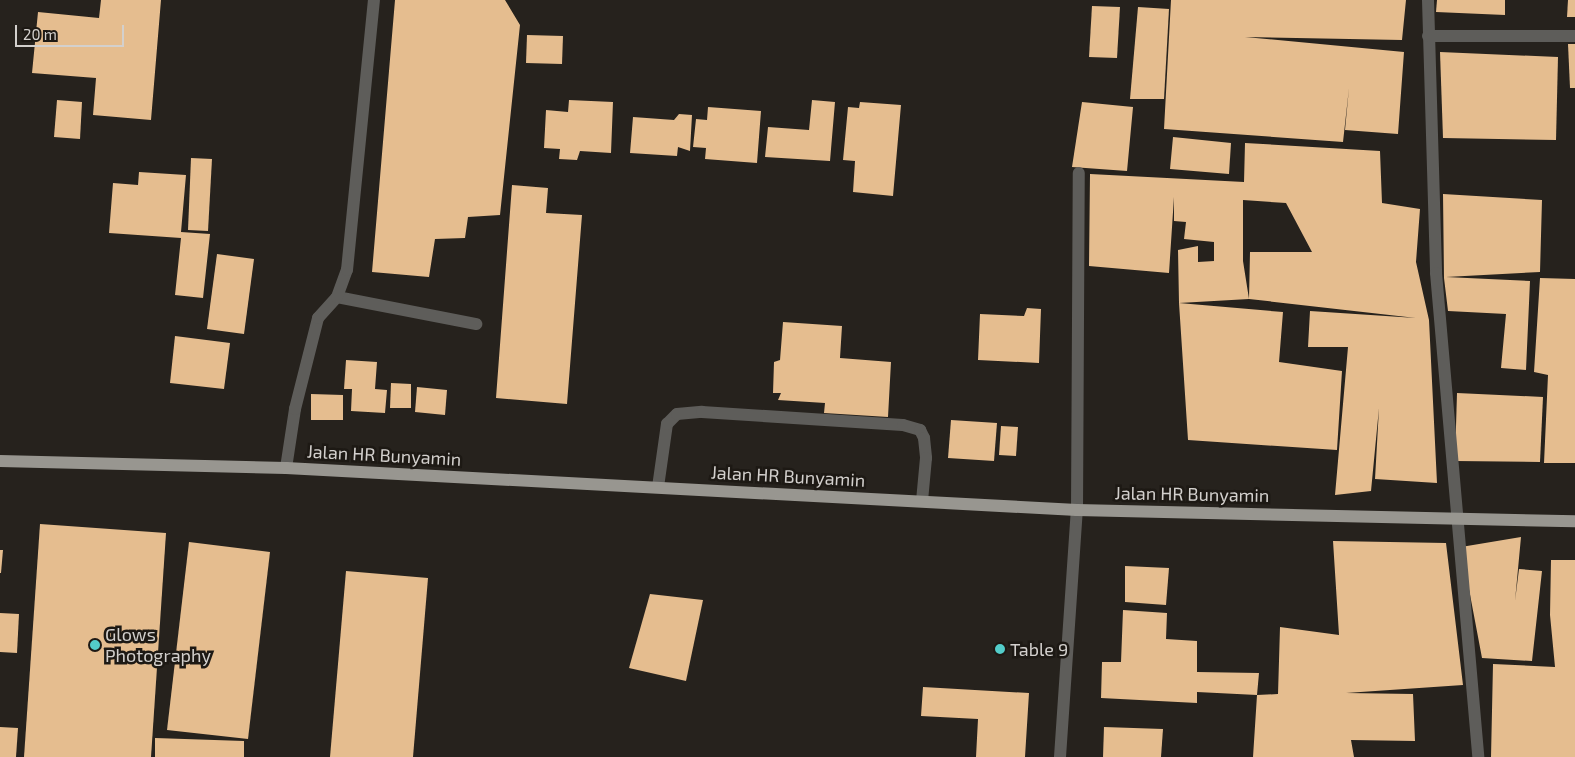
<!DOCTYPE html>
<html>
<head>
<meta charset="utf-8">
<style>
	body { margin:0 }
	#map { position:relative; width:1575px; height:757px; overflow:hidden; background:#26221d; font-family:"Exo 2",sans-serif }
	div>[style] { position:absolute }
	.building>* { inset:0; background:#e5bd8f }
	.minor>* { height:12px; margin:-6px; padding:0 6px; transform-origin:6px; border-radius:6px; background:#5e5d5a }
	.major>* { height:12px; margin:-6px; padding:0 6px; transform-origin:6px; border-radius:6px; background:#989690 }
	.dots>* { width:14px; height:14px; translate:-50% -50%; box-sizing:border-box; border:2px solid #1d1914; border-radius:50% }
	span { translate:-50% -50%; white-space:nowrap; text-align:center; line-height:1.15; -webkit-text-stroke:5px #1d1914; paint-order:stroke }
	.street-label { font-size:18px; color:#d3d0cd }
	.poi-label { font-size:18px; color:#d3d0cd }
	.left { translate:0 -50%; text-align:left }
	.scale { position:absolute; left:15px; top:25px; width:109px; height:22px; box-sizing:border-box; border:2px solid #d3d0cd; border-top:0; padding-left:6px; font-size:15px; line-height:18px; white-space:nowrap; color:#d3d0cd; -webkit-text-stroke:4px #1d1914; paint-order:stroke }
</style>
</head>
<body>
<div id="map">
	<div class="building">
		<div style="clip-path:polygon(101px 0,161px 0,151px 120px,93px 115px,96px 78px,32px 73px,38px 12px,99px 18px)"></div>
		<div style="clip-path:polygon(395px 0,505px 0,520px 25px,500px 215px,468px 217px,465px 238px,435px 239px,429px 277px,372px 272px)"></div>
		<div style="clip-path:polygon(1171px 0,1406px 0,1402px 40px,1245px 37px,1404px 52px,1398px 134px,1345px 130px,1349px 88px,1343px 142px,1164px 129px)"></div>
		<div style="clip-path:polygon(1437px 0,1505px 0,1505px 15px,1436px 12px)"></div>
		<div style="clip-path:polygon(1568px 0,1575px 0,1575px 17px,1567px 17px)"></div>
		<div style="clip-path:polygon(1092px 6px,1120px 7px,1117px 58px,1089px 57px)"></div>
		<div style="clip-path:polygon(1138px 7px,1169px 9px,1164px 99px,1130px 99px)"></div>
		<div style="clip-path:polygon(527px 35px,563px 36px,562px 64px,526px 63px)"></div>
		<div style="clip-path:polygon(1568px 44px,1575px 44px,1575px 88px,1570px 88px)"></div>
		<div style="clip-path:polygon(1440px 52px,1558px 57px,1556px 140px,1443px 138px)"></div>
		<div style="clip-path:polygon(57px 100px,82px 102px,80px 139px,54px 137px)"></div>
		<div style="clip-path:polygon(569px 100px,613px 102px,611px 153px,580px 151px,577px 160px,559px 159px,560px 149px,544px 148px,546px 110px,568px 112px)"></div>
		<div style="clip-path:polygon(812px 100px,835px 102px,830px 161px,765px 157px,768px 127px,809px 130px)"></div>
		<div style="clip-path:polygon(860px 102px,901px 105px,893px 196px,853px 192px,855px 161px,843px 160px,848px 107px,859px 108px)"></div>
		<div style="clip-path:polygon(1082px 102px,1133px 107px,1127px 171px,1072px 167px)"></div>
		<div style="clip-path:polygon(708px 107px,761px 111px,757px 163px,705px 159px,706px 148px,693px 147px,696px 119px,707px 120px)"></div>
		<div style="clip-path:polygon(679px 114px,692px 115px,690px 151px,678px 147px,677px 156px,630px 153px,633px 117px,674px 120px)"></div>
		<div style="clip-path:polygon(1173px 137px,1231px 143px,1229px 174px,1170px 169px)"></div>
		<div style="clip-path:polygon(evenodd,1245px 143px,1380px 151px,1382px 203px,1420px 209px,1416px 262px,1429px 320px,1437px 483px,1375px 479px,1379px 408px,1371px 491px,1335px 495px,1348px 347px,1308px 347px,1310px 311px,1416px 318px,1249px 299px,1179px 303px,1283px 312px,1279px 362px,1342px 371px,1337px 450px,1188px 440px,1179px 303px,1178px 250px,1198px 246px,1198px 262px,1214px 261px,1214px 242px,1184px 239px,1186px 222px,1174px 221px,1174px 197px,1169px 273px,1089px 266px,1090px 174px,1244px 182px,1245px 143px,1243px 200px,1286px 203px,1312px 252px,1250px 252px,1249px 299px,1243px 261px,1243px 200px)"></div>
		<div style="clip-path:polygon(191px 158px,212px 159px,208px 231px,188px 230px)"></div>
		<div style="clip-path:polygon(139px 172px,186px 175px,181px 232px,210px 234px,203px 298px,175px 295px,181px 238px,109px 233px,113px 183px,138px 185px)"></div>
		<div style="clip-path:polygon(512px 185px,548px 188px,546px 213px,582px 215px,567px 404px,496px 398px)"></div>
		<div style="clip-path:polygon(1443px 194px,1542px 200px,1540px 272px,1446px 277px,1530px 281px,1526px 370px,1501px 368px,1506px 314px,1448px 311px,1444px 278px)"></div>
		<div style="clip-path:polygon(217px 254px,254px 259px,244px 334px,207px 329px)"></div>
		<div style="clip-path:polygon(1540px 278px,1575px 279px,1575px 463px,1544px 463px,1548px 375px,1534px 372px)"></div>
		<div style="clip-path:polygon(1027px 308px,1041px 309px,1039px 363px,978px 360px,980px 314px,1024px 316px)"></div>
		<div style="clip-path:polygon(783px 322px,842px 326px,840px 358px,891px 362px,888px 417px,824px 413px,825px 403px,778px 400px,781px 393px,773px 393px,774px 362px,780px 360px)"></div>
		<div style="clip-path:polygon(175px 336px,230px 343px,224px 389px,170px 383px)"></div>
		<div style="clip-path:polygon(346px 360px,377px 362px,375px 389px,387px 390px,385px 413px,351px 411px,352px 389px,344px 389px)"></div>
		<div style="clip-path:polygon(391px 383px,411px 384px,411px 408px,390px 408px)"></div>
		<div style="clip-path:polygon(417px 387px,447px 390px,445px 415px,415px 412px)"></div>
		<div style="clip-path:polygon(1457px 393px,1543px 397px,1540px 462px,1455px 461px)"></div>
		<div style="clip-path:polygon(311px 394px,343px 395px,343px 420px,311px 420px)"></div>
		<div style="clip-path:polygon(951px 420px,997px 423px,994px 461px,948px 458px)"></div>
		<div style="clip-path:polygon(1001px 426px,1018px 427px,1016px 456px,999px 455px)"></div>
		<div style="clip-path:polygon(40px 524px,166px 533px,151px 757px,24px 757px)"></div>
		<div style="clip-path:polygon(1521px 537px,1515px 601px,1519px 569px,1542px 571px,1532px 661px,1482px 658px,1461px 547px)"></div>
		<div style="clip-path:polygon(1333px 541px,1446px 543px,1463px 685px,1346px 693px,1413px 694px,1415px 741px,1351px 740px,1354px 757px,1253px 757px,1257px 695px,1278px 694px,1280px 627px,1339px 635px)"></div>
		<div style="clip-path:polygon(189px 542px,270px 552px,248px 739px,167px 730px)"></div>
		<div style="clip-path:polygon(0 550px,3px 550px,1px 573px,0 573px)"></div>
		<div style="clip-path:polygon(1551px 560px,1575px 560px,1575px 757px,1491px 757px,1493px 664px,1555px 667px,1550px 615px)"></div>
		<div style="clip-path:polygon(1125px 566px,1169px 568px,1166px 605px,1125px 602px)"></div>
		<div style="clip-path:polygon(346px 571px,428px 578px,413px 757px,330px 757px)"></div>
		<div style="clip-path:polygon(650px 594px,703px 600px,686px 681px,629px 668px)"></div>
		<div style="clip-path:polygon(1123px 610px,1167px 613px,1166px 639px,1197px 641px,1197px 672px,1259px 673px,1257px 695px,1197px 692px,1197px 703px,1101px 698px,1102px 662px,1121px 662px)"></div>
		<div style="clip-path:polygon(0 613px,19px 614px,17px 653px,0 652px)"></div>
		<div style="clip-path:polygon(923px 687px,1029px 693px,1025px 757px,976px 757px,978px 719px,921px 716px)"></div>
		<div style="clip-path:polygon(0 727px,18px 728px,16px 757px,0 757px)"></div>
		<div style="clip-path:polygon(1104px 727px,1163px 729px,1161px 757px,1103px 757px)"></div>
		<div style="clip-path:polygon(155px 738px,244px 741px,244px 757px,155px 757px)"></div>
	</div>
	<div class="minor">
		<div style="left:1428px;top:0;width:273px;rotate:88.3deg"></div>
		<div style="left:1436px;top:273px;width:486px;rotate:85deg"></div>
		<div style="left:1428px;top:36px;width:147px"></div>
		<div style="left:337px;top:297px;width:142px;rotate:11deg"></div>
		<div style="left:286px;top:468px;width:60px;rotate:-81.3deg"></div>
		<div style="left:295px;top:409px;width:94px;rotate:-75.8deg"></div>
		<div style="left:318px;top:318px;width:28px;rotate:-48deg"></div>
		<div style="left:337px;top:297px;width:29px;rotate:-70deg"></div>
		<div style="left:347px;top:270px;width:271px;rotate:-84.3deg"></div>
		<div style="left:658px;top:487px;width:64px;rotate:-81.9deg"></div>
		<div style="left:667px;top:424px;width:14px;rotate:-45deg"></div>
		<div style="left:677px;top:414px;width:25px;rotate:-5deg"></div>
		<div style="left:702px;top:412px;width:201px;rotate:3.7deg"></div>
		<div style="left:903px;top:425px;width:18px;rotate:16deg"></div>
		<div style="left:920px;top:430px;width:9px;rotate:63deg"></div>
		<div style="left:924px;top:438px;width:20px;rotate:84deg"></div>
		<div style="left:926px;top:458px;width:43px;rotate:95.3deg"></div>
		<div style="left:1060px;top:757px;width:248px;rotate:-86.1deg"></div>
		<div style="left:1077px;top:510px;width:337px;rotate:-89.7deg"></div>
	</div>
	<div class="major">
		<div style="left:0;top:461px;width:286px;rotate:1.4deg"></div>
		<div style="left:286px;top:468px;width:792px;rotate:3.04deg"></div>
		<div style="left:1077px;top:510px;width:498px;rotate:1.3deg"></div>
	</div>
	<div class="dots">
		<div style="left:95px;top:645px;background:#53cdca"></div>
		<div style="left:1000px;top:649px;background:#53cdca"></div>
	</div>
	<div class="street-label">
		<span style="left:384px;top:455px;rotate:3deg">Jalan HR Bunyamin</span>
		<span style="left:788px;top:476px;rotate:3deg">Jalan HR Bunyamin</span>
		<span style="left:1192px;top:494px;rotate:1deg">Jalan HR Bunyamin</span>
	</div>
	<div class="poi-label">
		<span class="left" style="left:105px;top:645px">Glows<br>Photography</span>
		<span class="left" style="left:1010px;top:649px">Table 9</span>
	</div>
	<div class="scale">20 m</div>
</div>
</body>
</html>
